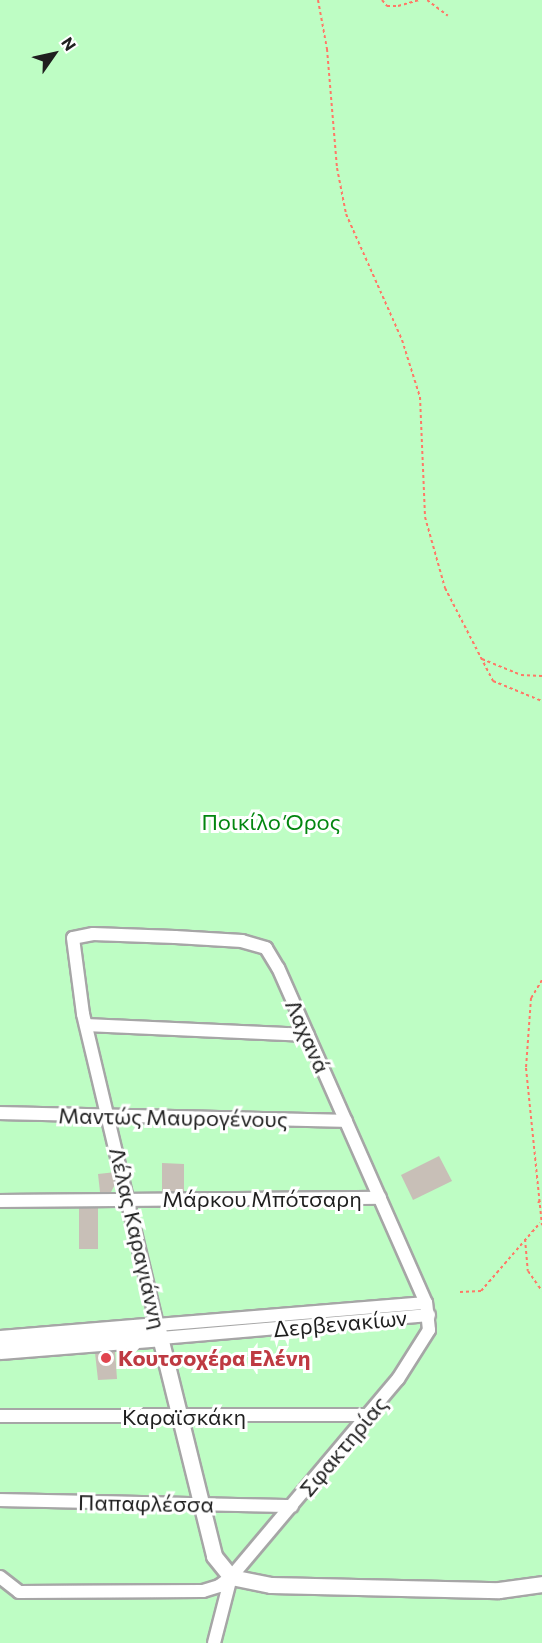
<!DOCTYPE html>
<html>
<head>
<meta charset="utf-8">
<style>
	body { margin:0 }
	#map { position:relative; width:542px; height:1643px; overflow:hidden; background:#f0ece4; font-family:Commissioner,sans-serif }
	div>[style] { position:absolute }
	.park>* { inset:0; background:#befdc4 }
	.building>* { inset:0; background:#c8bfb7 }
	.path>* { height:2px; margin-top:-1px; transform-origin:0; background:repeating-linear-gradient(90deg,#ff7866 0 3px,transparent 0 6px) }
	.roads { filter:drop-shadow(2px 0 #a6a6a6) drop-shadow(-2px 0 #a6a6a6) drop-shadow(0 2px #a6a6a6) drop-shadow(0 -2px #a6a6a6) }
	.minor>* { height:12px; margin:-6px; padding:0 6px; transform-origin:6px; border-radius:6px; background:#fff }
	.tertiary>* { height:15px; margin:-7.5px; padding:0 7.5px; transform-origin:7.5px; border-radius:7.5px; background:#fff }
	.dots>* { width:16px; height:16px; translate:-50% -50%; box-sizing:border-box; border:3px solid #fff; border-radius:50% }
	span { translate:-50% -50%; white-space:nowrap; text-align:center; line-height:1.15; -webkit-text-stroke:6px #fff; paint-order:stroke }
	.park-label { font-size:22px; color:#038610 }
	.street-label { font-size:22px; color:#1f1f1f }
	.health-label { font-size:22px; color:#be3a42; font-weight:700 }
	.left { translate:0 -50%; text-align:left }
	.north { position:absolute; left:24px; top:24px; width:60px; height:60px; -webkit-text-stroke:4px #fff; paint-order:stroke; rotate:56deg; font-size:16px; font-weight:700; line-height:24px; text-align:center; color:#1f1f1f }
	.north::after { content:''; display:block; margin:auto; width:21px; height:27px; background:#1f1f1f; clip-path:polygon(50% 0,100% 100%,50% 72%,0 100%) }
</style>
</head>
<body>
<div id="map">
	<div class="park">
		<div style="clip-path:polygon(0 0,542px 0,542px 1643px,0 1643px)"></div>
	</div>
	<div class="building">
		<div style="clip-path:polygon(439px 1156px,452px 1181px,413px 1200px,401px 1175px)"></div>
		<div style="clip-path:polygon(162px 1163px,184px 1164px,184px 1192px,162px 1192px)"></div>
		<div style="clip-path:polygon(116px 1172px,118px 1179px,111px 1192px,100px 1192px,98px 1174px)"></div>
		<div style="clip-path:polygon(79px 1207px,98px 1207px,98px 1249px,79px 1249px)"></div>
		<div style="clip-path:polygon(115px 1351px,117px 1379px,98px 1380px,95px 1353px)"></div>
		<div style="clip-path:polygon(185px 1352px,186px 1366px,170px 1367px,169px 1353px)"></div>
	</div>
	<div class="path">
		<div style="left:318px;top:0;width:50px;rotate:79.6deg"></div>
		<div style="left:327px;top:49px;width:119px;rotate:85.2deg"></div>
		<div style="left:337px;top:168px;width:47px;rotate:78.9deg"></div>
		<div style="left:346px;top:214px;width:138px;rotate:66deg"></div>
		<div style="left:402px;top:340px;width:60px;rotate:72.5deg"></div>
		<div style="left:420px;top:397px;width:120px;rotate:87.6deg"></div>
		<div style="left:425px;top:517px;width:74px;rotate:74.3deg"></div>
		<div style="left:445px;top:588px;width:105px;rotate:62.7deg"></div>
		<div style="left:493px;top:681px;width:53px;rotate:22.2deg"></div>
		<div style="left:382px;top:0;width:8px;rotate:50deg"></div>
		<div style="left:387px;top:6px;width:11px"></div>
		<div style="left:398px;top:6px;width:22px;rotate:-16deg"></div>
		<div style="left:427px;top:0;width:26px;rotate:37deg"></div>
		<div style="left:482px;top:659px;width:42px;rotate:22.3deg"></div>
		<div style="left:521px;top:675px;width:21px;rotate:3deg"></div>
		<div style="left:542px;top:980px;width:21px;rotate:121deg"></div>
		<div style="left:531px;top:998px;width:70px;rotate:94.1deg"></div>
		<div style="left:526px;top:1068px;width:158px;rotate:84.2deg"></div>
		<div style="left:538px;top:1203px;width:6px;rotate:-51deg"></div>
		<div style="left:525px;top:1239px;width:32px;rotate:85deg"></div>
		<div style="left:528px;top:1271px;width:24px;rotate:55deg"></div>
		<div style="left:460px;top:1292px;width:21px;rotate:-3deg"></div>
		<div style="left:481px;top:1291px;width:90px;rotate:-49.1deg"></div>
	</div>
	<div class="roads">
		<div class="minor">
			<div style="left:86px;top:1025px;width:222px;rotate:2.6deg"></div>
			<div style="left:0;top:1113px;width:346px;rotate:1.3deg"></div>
			<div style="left:0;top:1201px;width:380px;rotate:-0.5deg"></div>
			<div style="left:161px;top:1338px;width:269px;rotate:-4.9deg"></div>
			<div style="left:0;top:1416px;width:368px;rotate:-0.2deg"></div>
			<div style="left:0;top:1500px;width:292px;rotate:1.2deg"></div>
			<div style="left:0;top:1577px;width:24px;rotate:38deg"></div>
			<div style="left:19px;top:1592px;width:184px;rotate:-0.3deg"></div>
			<div style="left:203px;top:1591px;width:17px;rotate:-17deg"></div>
			<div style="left:219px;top:1586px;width:15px;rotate:-37deg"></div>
			<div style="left:231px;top:1577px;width:259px;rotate:-49.9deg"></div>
			<div style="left:398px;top:1379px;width:58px;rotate:-57.7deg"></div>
			<div style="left:429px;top:1330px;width:27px;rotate:-96deg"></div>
			<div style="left:426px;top:1303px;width:366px;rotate:-113.8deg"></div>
			<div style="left:278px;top:968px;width:23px;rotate:-121deg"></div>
			<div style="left:266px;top:948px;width:25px;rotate:-164deg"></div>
			<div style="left:242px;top:941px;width:67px;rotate:-176.6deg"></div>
			<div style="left:175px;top:937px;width:82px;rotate:-177.9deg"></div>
			<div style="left:93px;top:934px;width:20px;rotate:169deg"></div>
			<div style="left:73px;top:938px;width:77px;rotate:82.5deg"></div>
			<div style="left:83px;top:1014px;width:320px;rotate:76.6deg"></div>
			<div style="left:157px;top:1325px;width:270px;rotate:-4.7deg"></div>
			<div style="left:214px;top:1643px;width:68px;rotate:-75.6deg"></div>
		</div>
		<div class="tertiary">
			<div style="left:0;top:1338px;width:158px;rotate:-4.7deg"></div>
			<div style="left:157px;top:1325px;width:238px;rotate:76.1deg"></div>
			<div style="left:214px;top:1556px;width:27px;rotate:51deg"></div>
			<div style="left:231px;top:1577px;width:41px;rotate:11.3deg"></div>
			<div style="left:271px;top:1585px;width:228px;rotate:1.3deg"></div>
			<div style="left:499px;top:1590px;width:43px;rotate:-7.9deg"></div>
			<div style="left:0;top:1351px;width:162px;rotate:-4.6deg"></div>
		</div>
	</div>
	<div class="dots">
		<div style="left:106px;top:1358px;background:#e0444e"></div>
	</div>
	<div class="park-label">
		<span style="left:271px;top:822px">Ποικίλο Όρος</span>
	</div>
	<div class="street-label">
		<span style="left:308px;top:1036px;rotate:66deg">Λαχανά</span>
		<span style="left:173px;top:1117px;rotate:1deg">Μαντώς Μαυρογένους</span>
		<span style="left:262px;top:1199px">Μάρκου Μπότσαρη</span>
		<span style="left:138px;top:1238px;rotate:77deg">Λέλας Καραγιάννη</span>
		<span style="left:340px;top:1323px;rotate:-5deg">Δερβενακίων</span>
		<span style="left:184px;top:1417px">Καραϊσκάκη</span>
		<span style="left:343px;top:1446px;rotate:-50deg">Σφακτηρίας</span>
		<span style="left:146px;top:1503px;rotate:1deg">Παπαφλέσσα</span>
	</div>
	<div class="health-label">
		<span class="left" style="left:118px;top:1358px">Κουτσοχέρα Ελένη</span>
	</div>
	<div class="north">N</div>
</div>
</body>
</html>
